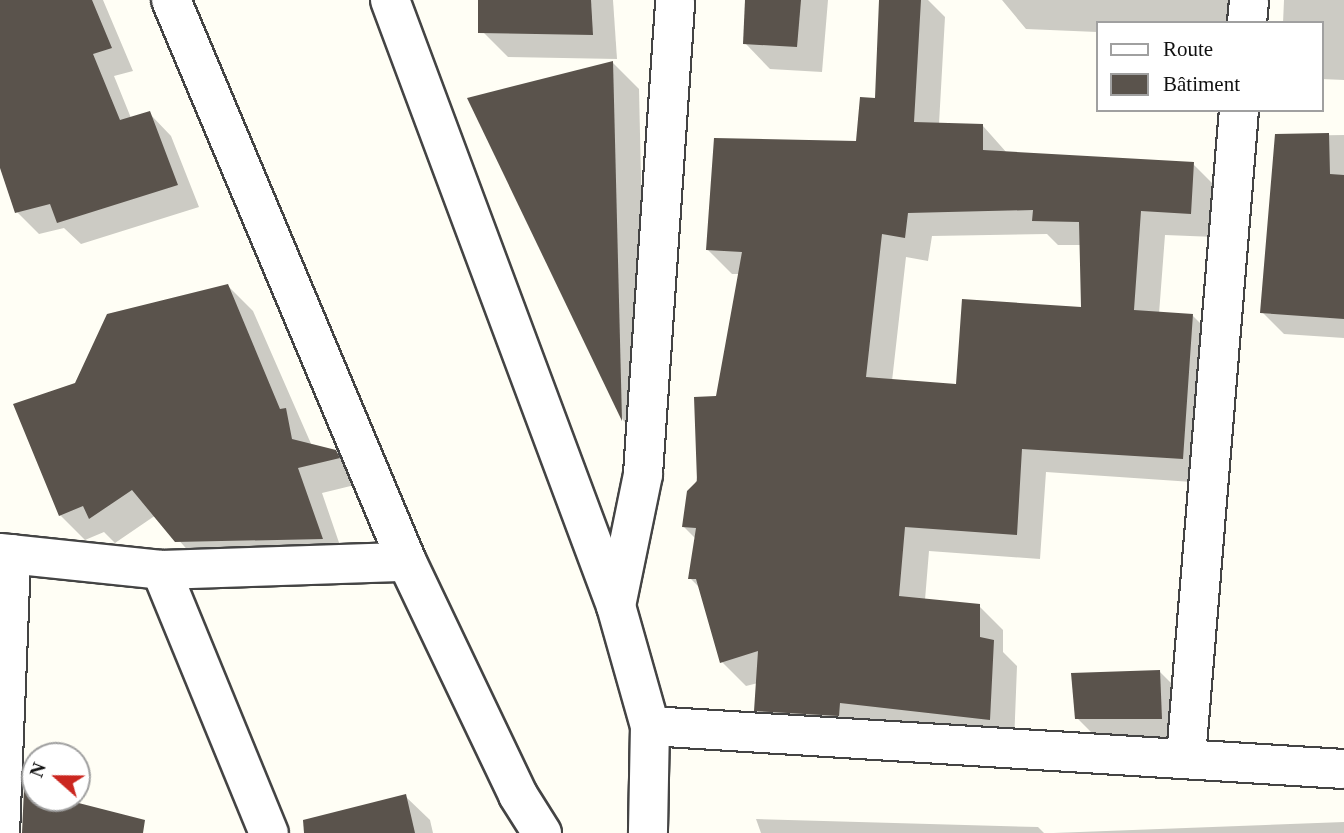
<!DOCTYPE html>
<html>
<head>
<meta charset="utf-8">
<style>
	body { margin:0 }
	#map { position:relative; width:1344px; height:833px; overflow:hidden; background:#fffef5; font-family:Georgia,serif }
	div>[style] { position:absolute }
	.shadow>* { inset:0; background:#0003 }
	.building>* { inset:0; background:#5a534c }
	.roads { filter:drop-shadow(2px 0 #444) drop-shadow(-2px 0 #444) drop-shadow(0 2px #444) drop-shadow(0 -2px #444) }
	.minor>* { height:38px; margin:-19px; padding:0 19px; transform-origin:19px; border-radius:19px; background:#fff }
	span { translate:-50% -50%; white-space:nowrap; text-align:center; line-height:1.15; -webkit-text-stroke:7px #fff; paint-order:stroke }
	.legend { position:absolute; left:1096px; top:21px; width:228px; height:91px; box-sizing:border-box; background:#fff; border:2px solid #a0a0a0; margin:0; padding:9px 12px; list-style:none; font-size:21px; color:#111 }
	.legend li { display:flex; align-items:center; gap:14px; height:35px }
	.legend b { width:35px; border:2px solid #a0a0a0 }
	.north { position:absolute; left:21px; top:742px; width:70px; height:70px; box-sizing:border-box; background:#fff; border:2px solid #a0a0a0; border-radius:50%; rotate:291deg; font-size:19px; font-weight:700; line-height:28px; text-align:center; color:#111 }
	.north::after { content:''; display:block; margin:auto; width:24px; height:32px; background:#cb261f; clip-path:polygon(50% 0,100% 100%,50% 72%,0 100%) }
</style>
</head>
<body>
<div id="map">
	<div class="shadow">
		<div style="clip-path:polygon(27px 0,103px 0,133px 71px,114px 76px,131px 118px,149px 113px,171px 136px,199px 207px,81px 244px,64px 228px,39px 234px,17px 212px,0 150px,0 17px)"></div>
		<div style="clip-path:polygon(481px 0,613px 0,617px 59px,508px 57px,483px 32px)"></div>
		<div style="clip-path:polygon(747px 0,828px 0,822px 72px,770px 69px,745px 43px)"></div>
		<div style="clip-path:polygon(evenodd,881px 0,928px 0,945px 17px,939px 124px,983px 126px,1007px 153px,1193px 164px,1217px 188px,1215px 237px,1165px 235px,1159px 314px,1193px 316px,1217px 340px,1207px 483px,1046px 472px,1040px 559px,929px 551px,925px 600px,979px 606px,1003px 630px,1003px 652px,1017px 666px,1014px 744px,780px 734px,756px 710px,758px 683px,746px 686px,722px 662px,701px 589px,690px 578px,696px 539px,684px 527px,718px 397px,740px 274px,732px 274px,708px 250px,858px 143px,877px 100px,881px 0,1047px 234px,1058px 245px,1081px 245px,1083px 309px,957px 385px,892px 381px,906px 257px,928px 261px,932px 236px,1047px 234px)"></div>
		<div style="clip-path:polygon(1002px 0,1232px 0,1230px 23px,1097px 23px,1097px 32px,1026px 29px)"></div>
		<div style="clip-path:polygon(1284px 0,1344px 0,1344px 80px,1321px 79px,1321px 23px,1283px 23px)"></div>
		<div style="clip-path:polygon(613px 63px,639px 89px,647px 445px,623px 420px,469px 100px)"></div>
		<div style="clip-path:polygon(1344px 135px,1344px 338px,1284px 334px,1262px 312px,1277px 136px)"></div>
		<div style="clip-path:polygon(228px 286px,253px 311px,312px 446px,336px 452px,361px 477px,363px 483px,322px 493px,346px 563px,202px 566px,156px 515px,115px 543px,104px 532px,85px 540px,60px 515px,76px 384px)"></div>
		<div style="clip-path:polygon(1160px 672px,1179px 691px,1180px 738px,1096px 737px,1077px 718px)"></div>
		<div style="clip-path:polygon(405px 796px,430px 820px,433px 833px,365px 833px)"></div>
		<div style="clip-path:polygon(756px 819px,1038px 827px,1044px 833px,761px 833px)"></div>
		<div style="clip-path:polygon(1344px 822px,1344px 833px,1053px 833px)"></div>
	</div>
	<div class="building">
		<div style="clip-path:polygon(0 0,92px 0,112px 48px,93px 54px,120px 120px,150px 111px,178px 185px,57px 223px,50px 204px,15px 213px,0 168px)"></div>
		<div style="clip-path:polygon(478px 0,591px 0,593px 35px,478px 33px)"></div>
		<div style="clip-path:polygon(745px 0,801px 0,797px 47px,743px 44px)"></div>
		<div style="clip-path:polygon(evenodd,879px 0,921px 0,914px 122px,983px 124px,983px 150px,1194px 162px,1191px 214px,1141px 211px,1134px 310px,1193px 314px,1183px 459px,1022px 449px,1017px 535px,905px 527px,899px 596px,980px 604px,980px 637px,994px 640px,990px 720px,840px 703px,839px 716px,754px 711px,758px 651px,720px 663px,696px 579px,688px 579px,696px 528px,682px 527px,687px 491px,697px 481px,694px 397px,716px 396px,742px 252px,706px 250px,714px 138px,856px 141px,860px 97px,875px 98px,879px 0,1033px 210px,1032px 221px,1079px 222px,1081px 307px,962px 299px,956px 384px,866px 377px,882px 234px,905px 238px,908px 213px,1033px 210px)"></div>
		<div style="clip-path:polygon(613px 61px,622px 421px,467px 98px)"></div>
		<div style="clip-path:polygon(1329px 133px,1330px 174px,1344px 175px,1344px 319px,1260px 313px,1275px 134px)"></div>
		<div style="clip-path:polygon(228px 284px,280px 409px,286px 408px,292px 439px,336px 450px,340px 458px,298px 468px,323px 539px,175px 542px,132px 490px,89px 519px,83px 506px,59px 516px,13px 404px,75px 383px,107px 314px)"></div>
		<div style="clip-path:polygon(1160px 670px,1162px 719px,1075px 719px,1071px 673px)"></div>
		<div style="clip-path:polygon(24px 789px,35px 792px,35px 798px,59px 798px,145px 820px,143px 833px,22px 833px)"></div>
		<div style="clip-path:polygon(406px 794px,415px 833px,304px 833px,303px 820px)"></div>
	</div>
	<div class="roads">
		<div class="minor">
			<div style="left:171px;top:0;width:610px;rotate:67.22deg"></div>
			<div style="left:407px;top:562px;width:258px;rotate:64.5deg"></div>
			<div style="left:518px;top:795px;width:45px;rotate:57.7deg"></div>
			<div style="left:390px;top:0;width:647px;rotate:69.55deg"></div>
			<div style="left:616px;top:606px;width:125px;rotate:74.2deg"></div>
			<div style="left:650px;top:726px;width:107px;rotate:91.1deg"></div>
			<div style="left:1247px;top:23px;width:23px;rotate:-85deg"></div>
			<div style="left:0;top:553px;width:162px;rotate:6deg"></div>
			<div style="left:161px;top:570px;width:246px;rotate:-1.9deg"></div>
			<div style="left:161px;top:570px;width:284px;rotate:67.7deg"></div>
			<div style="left:616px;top:606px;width:135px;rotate:-78.4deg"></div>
			<div style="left:643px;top:474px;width:475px;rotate:-86.1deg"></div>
			<div style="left:650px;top:726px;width:695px;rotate:3.55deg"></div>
			<div style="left:1186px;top:757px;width:649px;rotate:-85.32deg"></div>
			<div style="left:0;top:833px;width:279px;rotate:-87.7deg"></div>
		</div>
	</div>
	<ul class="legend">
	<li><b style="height:9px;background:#fff"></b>Route</li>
	<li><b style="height:19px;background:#5a534c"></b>Bâtiment</li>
	</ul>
	<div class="north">N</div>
</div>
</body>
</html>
